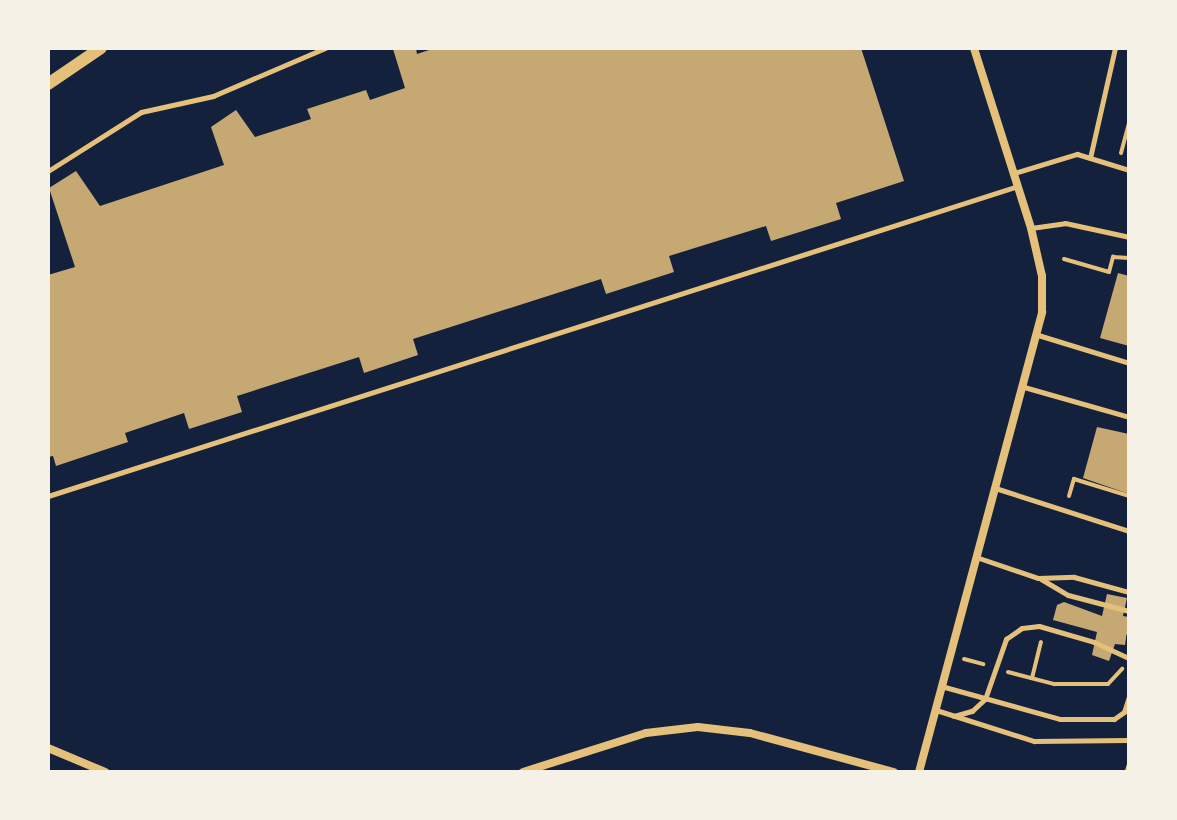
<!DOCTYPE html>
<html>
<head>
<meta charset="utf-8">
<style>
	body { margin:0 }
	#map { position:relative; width:1177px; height:820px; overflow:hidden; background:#14213d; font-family:"Fira Sans",sans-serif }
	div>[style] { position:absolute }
	.building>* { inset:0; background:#c6a872 }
	.path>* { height:4px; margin:-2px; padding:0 2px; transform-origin:2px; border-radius:2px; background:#e5c07b }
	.service>* { height:5px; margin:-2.5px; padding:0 2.5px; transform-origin:2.5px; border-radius:2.5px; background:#e5c07b }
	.minor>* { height:8px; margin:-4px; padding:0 4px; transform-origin:4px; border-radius:4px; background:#e5c07b }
	.tertiary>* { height:12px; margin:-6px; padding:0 6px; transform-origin:6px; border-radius:6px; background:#e5c07b }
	span { translate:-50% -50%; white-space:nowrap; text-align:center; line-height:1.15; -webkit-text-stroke:8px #f6f1e7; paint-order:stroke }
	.frame { position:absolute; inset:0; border:50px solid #f6f1e7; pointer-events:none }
</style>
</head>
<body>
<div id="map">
	<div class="building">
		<div style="clip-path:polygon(397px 48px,416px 48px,417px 54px,435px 48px,861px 48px,904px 181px,836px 203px,841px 219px,771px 241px,766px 226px,669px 256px,674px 272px,606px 294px,601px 279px,413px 339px,418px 355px,364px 373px,359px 357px,237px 396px,242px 412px,189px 429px,184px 413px,125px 433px,128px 442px,56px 466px,53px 456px,48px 457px,48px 275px,75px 267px,49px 188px,76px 171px,100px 206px,224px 165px,211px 127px,236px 110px,255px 137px,311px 119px,307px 109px,366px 90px,370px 100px,405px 88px,393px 49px)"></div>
		<div style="clip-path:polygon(1118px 273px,1129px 276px,1129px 346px,1100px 338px)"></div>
		<div style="clip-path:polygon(1097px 427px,1129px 434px,1129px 494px,1083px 478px)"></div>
		<div style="clip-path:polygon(1107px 594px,1127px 598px,1123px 616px,1129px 617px,1125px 645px,1115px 644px,1109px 661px,1092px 655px,1097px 632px,1053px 620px,1057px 605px,1064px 602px,1102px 616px)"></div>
	</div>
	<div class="path">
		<div style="left:1121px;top:153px;width:30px;rotate:-75deg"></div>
		<div style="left:1064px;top:259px;width:47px;rotate:16.1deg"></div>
		<div style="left:1109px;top:272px;width:16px;rotate:-75deg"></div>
		<div style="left:1113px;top:257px;width:16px;rotate:4deg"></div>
		<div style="left:1069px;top:496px;width:18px;rotate:-74deg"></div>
		<div style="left:1074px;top:479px;width:58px;rotate:17.2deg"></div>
		<div style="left:1128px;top:633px;width:1px"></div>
		<div style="left:964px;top:659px;width:20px;rotate:15deg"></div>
		<div style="left:1008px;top:672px;width:48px;rotate:14.6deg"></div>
		<div style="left:1054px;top:684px;width:54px"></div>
		<div style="left:1108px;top:684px;width:21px;rotate:-47deg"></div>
		<div style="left:1032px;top:678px;width:37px;rotate:-76deg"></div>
	</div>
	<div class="service">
		<div style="left:1090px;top:158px;width:113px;rotate:-77.2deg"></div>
		<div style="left:48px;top:171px;width:110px;rotate:-32.4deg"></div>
		<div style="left:141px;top:112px;width:74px;rotate:-12.5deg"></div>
		<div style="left:213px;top:96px;width:122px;rotate:-23.2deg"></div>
		<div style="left:1014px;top:173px;width:66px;rotate:-16.8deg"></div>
		<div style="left:1077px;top:154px;width:54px;rotate:17.1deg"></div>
		<div style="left:1031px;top:228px;width:34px;rotate:-8deg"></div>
		<div style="left:1065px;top:223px;width:66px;rotate:12.3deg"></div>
		<div style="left:1038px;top:335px;width:95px;rotate:17.1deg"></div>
		<div style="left:1024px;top:387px;width:109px;rotate:15.9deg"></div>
		<div style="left:995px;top:488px;width:141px;rotate:17.8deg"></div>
		<div style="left:48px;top:496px;width:1018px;rotate:-17.72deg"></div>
		<div style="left:976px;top:557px;width:65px;rotate:18.7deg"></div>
		<div style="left:1038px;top:578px;width:36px;rotate:-2deg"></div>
		<div style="left:1074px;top:577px;width:57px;rotate:15.3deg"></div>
		<div style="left:1041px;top:579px;width:31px;rotate:31deg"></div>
		<div style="left:1068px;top:595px;width:63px;rotate:14.7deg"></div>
		<div style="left:941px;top:686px;width:123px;rotate:15.5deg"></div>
		<div style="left:1060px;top:719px;width:54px"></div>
		<div style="left:1114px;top:719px;width:12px;rotate:-35deg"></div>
		<div style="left:1124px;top:712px;width:16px;rotate:-72deg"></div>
		<div style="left:936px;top:710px;width:103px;rotate:17.6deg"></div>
		<div style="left:1034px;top:741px;width:95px;rotate:-0.6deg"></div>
		<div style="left:954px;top:716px;width:19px;rotate:-16deg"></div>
		<div style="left:972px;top:711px;width:18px;rotate:-43deg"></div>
		<div style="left:985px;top:699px;width:64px;rotate:-70.7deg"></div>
		<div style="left:1006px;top:639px;width:19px;rotate:-35deg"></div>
		<div style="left:1022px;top:628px;width:17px;rotate:-7deg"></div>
		<div style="left:1039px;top:626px;width:57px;rotate:16.2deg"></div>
		<div style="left:1094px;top:642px;width:38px;rotate:25deg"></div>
		<div style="left:1127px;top:770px;width:6px;rotate:-72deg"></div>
	</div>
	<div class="minor">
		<div style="left:48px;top:748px;width:62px;rotate:22.8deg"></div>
		<div style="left:523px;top:772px;width:129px;rotate:-17.6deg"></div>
		<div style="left:646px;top:733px;width:52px;rotate:-6.6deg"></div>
		<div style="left:698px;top:727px;width:52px;rotate:6.6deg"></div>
		<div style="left:750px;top:733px;width:149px;rotate:15.2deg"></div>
		<div style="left:919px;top:772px;width:476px;rotate:-75deg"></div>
		<div style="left:1042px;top:312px;width:36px;rotate:-90deg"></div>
		<div style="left:1042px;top:276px;width:49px;rotate:-102.9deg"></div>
		<div style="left:1031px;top:228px;width:189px;rotate:-107.6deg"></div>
	</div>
	<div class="tertiary">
		<div style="left:48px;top:84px;width:64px;rotate:-34.2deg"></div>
	</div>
	<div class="frame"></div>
</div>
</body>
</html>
